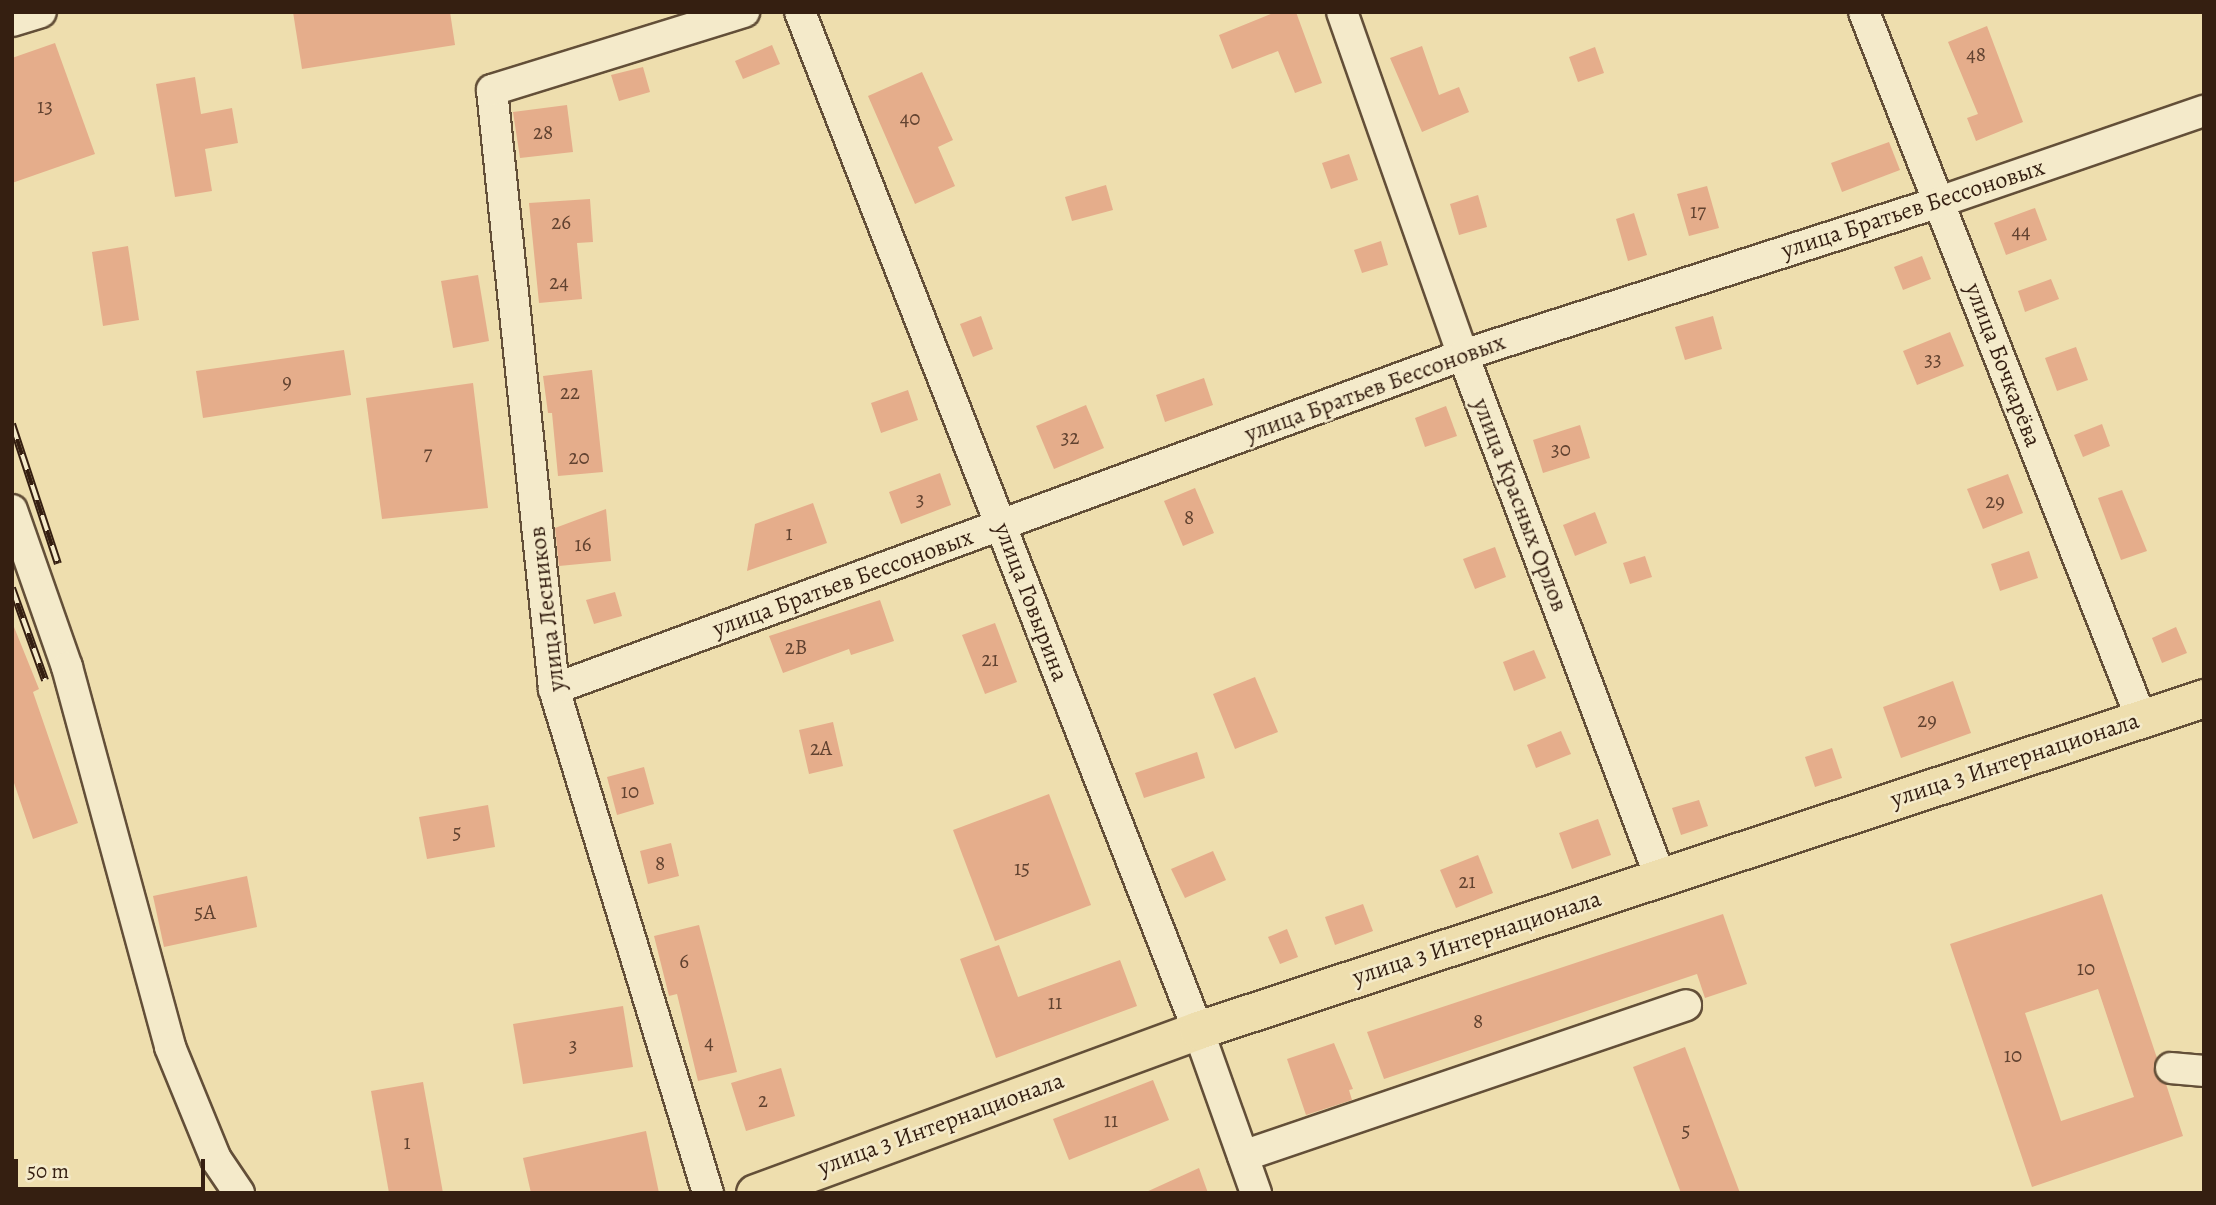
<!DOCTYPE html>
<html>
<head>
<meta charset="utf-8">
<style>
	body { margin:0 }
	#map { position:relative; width:2216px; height:1205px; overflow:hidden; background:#eedeae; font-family:Alegreya,serif }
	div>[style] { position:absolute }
	.building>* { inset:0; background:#e5ad8b }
	.roads { filter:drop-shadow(2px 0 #634f38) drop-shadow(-2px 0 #634f38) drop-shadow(0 2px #634f38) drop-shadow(0 -2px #634f38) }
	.minor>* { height:30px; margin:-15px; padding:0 15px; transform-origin:15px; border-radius:15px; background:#f4eaca }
	.major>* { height:37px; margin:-18.5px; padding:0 18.5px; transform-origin:18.5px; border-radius:18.5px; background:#eedeae }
	.rail>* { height:8px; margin-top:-4px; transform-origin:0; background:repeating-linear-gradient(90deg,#f4eaca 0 16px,#351f11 0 32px); box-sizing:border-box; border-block:2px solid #351f11 }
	span { translate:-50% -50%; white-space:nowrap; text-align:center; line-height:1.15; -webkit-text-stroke:5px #f4eaca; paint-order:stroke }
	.number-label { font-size:21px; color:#614230 }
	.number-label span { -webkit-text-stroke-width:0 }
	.street-label { font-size:24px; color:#351f11 }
	.frame { position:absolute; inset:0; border:14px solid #351f11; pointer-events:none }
	.scale { position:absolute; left:14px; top:1159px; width:191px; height:32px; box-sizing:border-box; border:4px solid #351f11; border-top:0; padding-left:9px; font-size:21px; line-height:24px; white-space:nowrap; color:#351f11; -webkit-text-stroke:5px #f4eaca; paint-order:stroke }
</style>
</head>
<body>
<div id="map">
	<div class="building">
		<div style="clip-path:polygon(293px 12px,450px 12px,455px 45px,302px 69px)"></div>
		<div style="clip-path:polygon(1276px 12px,1296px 12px,1322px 83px,1295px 93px,1278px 51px,1232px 69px,1219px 35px)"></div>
		<div style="clip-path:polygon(1987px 26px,2023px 122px,1976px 141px,1967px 118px,1978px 114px,1948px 42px)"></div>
		<div style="clip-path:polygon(55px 43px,95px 154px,12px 183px,12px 58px)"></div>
		<div style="clip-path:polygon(772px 45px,780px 64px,743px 79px,735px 61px)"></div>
		<div style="clip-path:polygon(1422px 46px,1439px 95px,1459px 87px,1469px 112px,1422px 132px,1390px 58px)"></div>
		<div style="clip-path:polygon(1595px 47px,1604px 73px,1578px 82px,1569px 57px)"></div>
		<div style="clip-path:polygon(643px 67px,650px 92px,619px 101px,611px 75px)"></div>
		<div style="clip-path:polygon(922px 72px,953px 140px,938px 147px,955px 186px,915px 204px,868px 96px)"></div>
		<div style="clip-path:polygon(195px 77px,201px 114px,232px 108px,238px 143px,205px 149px,212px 191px,175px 197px,156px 84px)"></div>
		<div style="clip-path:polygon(567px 105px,573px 152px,520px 158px,513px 112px)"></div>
		<div style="clip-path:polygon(1889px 142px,1900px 170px,1842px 192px,1831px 163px)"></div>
		<div style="clip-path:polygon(1349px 154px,1358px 180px,1331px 189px,1322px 163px)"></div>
		<div style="clip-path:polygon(1106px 185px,1113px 210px,1072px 221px,1065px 197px)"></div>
		<div style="clip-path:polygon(1707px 186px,1719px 228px,1689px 236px,1677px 194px)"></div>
		<div style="clip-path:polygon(1478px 195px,1487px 227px,1459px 235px,1450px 204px)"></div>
		<div style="clip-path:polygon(590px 199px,593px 242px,577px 243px,582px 299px,539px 303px,529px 203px)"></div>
		<div style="clip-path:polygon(2035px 208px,2047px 240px,2006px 255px,1994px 223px)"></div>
		<div style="clip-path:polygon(1634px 213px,1647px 255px,1628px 261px,1616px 219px)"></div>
		<div style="clip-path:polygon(1381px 241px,1388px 265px,1362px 273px,1354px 250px)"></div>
		<div style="clip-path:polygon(128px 246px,139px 320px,103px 326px,92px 252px)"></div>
		<div style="clip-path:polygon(1922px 256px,1931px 279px,1903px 290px,1894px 267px)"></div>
		<div style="clip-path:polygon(478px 275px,489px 341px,453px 348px,441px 281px)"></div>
		<div style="clip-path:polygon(2051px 279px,2059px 299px,2025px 312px,2018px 291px)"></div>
		<div style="clip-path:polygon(981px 316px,993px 349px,973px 357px,960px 324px)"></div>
		<div style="clip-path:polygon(1713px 316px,1722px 349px,1685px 360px,1675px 327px)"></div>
		<div style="clip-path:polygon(1950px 332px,1964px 366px,1917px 385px,1903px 351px)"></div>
		<div style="clip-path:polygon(2076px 347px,2088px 380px,2057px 391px,2045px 358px)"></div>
		<div style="clip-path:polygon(344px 350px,351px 395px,203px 418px,196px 371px)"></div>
		<div style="clip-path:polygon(592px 370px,603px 472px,558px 476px,552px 413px,548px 413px,543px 376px)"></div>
		<div style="clip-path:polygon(1204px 378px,1213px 405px,1165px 422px,1156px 395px)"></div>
		<div style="clip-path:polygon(473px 383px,488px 508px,382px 519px,366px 398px)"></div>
		<div style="clip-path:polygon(908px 390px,918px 420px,881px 433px,871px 403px)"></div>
		<div style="clip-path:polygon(1086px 405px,1104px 448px,1054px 469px,1036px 426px)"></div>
		<div style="clip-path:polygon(1446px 406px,1457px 436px,1425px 447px,1415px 418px)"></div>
		<div style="clip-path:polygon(2102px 424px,2110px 446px,2083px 457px,2074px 435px)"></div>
		<div style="clip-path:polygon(1580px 425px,1590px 458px,1543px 473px,1533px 440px)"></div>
		<div style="clip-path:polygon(940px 473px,951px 505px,901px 524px,889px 492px)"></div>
		<div style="clip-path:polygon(2008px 474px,2023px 513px,1983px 529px,1967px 489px)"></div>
		<div style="clip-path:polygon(1195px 488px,1214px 533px,1183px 546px,1164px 501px)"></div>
		<div style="clip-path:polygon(2122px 490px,2147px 551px,2121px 560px,2098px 498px)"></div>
		<div style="clip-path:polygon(813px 503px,827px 543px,747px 571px,755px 524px)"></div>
		<div style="clip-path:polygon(606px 509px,611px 561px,559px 566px,555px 528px)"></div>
		<div style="clip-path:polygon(1595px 512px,1607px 543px,1575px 556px,1563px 525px)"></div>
		<div style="clip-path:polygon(1495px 547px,1506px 577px,1475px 589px,1463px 559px)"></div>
		<div style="clip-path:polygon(2029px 551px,2038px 578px,2000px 591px,1991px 564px)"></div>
		<div style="clip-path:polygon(1645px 556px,1652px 577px,1630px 584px,1623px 563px)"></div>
		<div style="clip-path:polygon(615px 592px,622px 616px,594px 624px,586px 600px)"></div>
		<div style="clip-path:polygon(880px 600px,894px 641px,851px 655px,849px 649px,783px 673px,769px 636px)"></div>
		<div style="clip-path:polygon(12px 622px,39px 689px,33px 692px,78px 823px,33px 839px,12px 777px)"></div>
		<div style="clip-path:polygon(995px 623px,1017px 682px,985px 694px,962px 635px)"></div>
		<div style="clip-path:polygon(2176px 627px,2187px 653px,2162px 663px,2152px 638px)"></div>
		<div style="clip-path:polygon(1534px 650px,1546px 678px,1514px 691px,1503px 662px)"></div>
		<div style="clip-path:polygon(1255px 677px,1278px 732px,1235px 749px,1213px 694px)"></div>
		<div style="clip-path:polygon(1953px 681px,1971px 733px,1901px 758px,1883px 707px)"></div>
		<div style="clip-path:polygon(833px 722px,843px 766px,809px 774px,799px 730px)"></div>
		<div style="clip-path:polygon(1561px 731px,1571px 754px,1536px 768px,1527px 745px)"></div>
		<div style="clip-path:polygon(1832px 748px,1842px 778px,1815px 787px,1805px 757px)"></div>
		<div style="clip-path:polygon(1197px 752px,1205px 778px,1144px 798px,1135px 773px)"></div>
		<div style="clip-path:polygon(644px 767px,654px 804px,617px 815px,607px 777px)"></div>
		<div style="clip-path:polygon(1049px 794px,1091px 905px,995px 941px,953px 830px)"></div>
		<div style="clip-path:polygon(1699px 800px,1708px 826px,1681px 835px,1672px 808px)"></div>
		<div style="clip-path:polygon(488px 805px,495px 847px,427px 859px,419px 817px)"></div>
		<div style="clip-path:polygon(1598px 819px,1611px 855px,1572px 869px,1559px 833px)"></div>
		<div style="clip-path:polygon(671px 843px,679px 876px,648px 884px,640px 851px)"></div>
		<div style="clip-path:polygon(1213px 851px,1226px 880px,1185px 898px,1171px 869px)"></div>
		<div style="clip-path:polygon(1478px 855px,1493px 893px,1456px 908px,1440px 870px)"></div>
		<div style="clip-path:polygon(247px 876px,257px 927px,164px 947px,153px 896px)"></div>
		<div style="clip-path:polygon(evenodd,2102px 894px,2157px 1058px,2155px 1075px,2166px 1084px,2183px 1136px,2032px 1187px,1950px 944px,2102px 894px,2098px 989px,2134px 1097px,2061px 1121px,2025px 1013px,2098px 989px)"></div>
		<div style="clip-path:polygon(1363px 904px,1373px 931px,1335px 945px,1325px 917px)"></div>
		<div style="clip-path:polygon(1723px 914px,1747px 984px,1705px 998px,1697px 974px,1384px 1079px,1367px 1032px)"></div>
		<div style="clip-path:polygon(699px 925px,737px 1072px,698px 1081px,677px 994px,669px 996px,654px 936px)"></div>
		<div style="clip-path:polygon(1287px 929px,1298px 957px,1280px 964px,1268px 937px)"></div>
		<div style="clip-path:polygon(999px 945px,1018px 997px,1120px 960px,1137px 1006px,996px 1058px,960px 959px)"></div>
		<div style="clip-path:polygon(623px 1006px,633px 1067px,523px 1084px,513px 1024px)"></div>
		<div style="clip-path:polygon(1334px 1043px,1353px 1089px,1349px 1090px,1352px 1100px,1306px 1115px,1287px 1059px)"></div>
		<div style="clip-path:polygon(1685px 1047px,1740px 1193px,1681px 1193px,1633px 1067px)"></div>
		<div style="clip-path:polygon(781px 1068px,795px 1116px,746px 1131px,731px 1083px)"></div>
		<div style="clip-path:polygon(1153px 1080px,1169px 1120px,1069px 1160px,1053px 1119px)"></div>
		<div style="clip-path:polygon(423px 1082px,443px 1193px,389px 1193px,371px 1091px)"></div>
		<div style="clip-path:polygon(646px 1131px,659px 1193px,531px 1193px,523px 1158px)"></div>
		<div style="clip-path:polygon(1199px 1168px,1208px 1193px,1144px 1193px)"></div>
	</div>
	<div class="roads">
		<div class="minor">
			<div style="left:800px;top:12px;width:1093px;rotate:68.65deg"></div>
			<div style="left:1198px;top:1030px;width:173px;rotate:70.4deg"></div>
			<div style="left:1342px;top:12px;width:364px;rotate:70.6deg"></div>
			<div style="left:1463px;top:355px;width:558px;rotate:69.32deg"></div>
			<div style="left:1864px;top:12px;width:758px;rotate:68.58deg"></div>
			<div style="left:12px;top:21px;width:30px;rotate:-17deg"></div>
			<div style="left:12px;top:510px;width:166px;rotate:70.7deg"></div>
			<div style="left:67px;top:667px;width:394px;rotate:74.8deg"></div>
			<div style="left:170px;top:1047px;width:121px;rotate:67.7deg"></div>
			<div style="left:216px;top:1159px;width:41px;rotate:55.9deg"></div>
			<div style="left:554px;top:689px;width:968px;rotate:-20.18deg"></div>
			<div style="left:1463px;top:355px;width:500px;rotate:-17.8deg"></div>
			<div style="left:1939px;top:202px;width:280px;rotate:-19deg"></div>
			<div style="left:2171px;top:1068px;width:33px;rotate:5deg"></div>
			<div style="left:1243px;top:1156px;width:468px;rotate:-18.8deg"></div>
			<div style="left:708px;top:1193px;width:527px;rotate:-106.99deg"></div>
			<div style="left:554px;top:689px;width:602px;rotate:-95.91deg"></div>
			<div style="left:492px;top:90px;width:264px;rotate:-17.2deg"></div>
		</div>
		<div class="major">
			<div style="left:755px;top:1193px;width:472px;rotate:-20.2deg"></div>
			<div style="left:1198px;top:1030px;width:1059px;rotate:-18.26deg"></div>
		</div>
	</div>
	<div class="rail">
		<div style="left:12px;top:424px;width:147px;rotate:71.8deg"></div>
		<div style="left:12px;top:588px;width:98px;rotate:70.3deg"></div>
	</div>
	<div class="number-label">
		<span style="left:1976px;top:54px">48</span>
		<span style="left:45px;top:106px">13</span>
		<span style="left:910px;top:118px">40</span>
		<span style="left:543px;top:132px">28</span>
		<span style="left:1698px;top:211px">17</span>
		<span style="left:561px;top:222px">26</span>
		<span style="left:2021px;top:231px">44</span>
		<span style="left:559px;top:282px">24</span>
		<span style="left:1933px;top:359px">33</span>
		<span style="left:287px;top:381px">9</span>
		<span style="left:570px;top:392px">22</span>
		<span style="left:1070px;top:437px">32</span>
		<span style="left:1561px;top:449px">30</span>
		<span style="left:428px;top:453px">7</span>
		<span style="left:579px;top:457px">20</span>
		<span style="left:920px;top:499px">3</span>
		<span style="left:1995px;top:501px">29</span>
		<span style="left:1189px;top:517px">8</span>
		<span style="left:789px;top:533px">1</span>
		<span style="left:583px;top:544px">16</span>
		<span style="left:796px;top:647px">2В</span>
		<span style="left:990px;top:659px">21</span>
		<span style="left:1927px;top:720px">29</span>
		<span style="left:821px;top:748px">2А</span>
		<span style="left:630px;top:791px">10</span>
		<span style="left:457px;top:832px">5</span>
		<span style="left:660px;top:863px">8</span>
		<span style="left:1022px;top:868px">15</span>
		<span style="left:1467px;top:881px">21</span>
		<span style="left:205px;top:912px">5А</span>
		<span style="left:684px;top:961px">6</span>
		<span style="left:2086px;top:968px">10</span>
		<span style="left:1055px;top:1002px">11</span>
		<span style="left:1478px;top:1021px">8</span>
		<span style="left:709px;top:1042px">4</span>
		<span style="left:573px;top:1045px">3</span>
		<span style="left:2013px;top:1055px">10</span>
		<span style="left:763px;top:1100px">2</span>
		<span style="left:1111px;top:1120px">11</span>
		<span style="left:1686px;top:1130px">5</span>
		<span style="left:407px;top:1142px">1</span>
	</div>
	<div class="street-label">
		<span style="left:1913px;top:209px;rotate:-18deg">улица Братьев Бессоновых</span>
		<span style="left:2003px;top:365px;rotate:69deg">улица Бочкарёва</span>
		<span style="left:1375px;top:388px;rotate:-20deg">улица Братьев Бессоновых</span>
		<span style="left:1520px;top:505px;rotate:69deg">улица Красных Орлов</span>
		<span style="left:843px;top:583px;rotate:-20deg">улица Братьев Бессоновых</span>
		<span style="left:1031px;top:602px;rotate:69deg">улица Говырина</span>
		<span style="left:547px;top:609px;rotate:-97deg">улица Лесников</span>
		<span style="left:2015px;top:760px;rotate:-18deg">улица 3 Интернационала</span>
		<span style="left:1477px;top:938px;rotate:-18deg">улица 3 Интернационала</span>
		<span style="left:941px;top:1124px;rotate:-20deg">улица 3 Интернационала</span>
	</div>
	<div class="frame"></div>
	<div class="scale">50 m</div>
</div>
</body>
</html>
